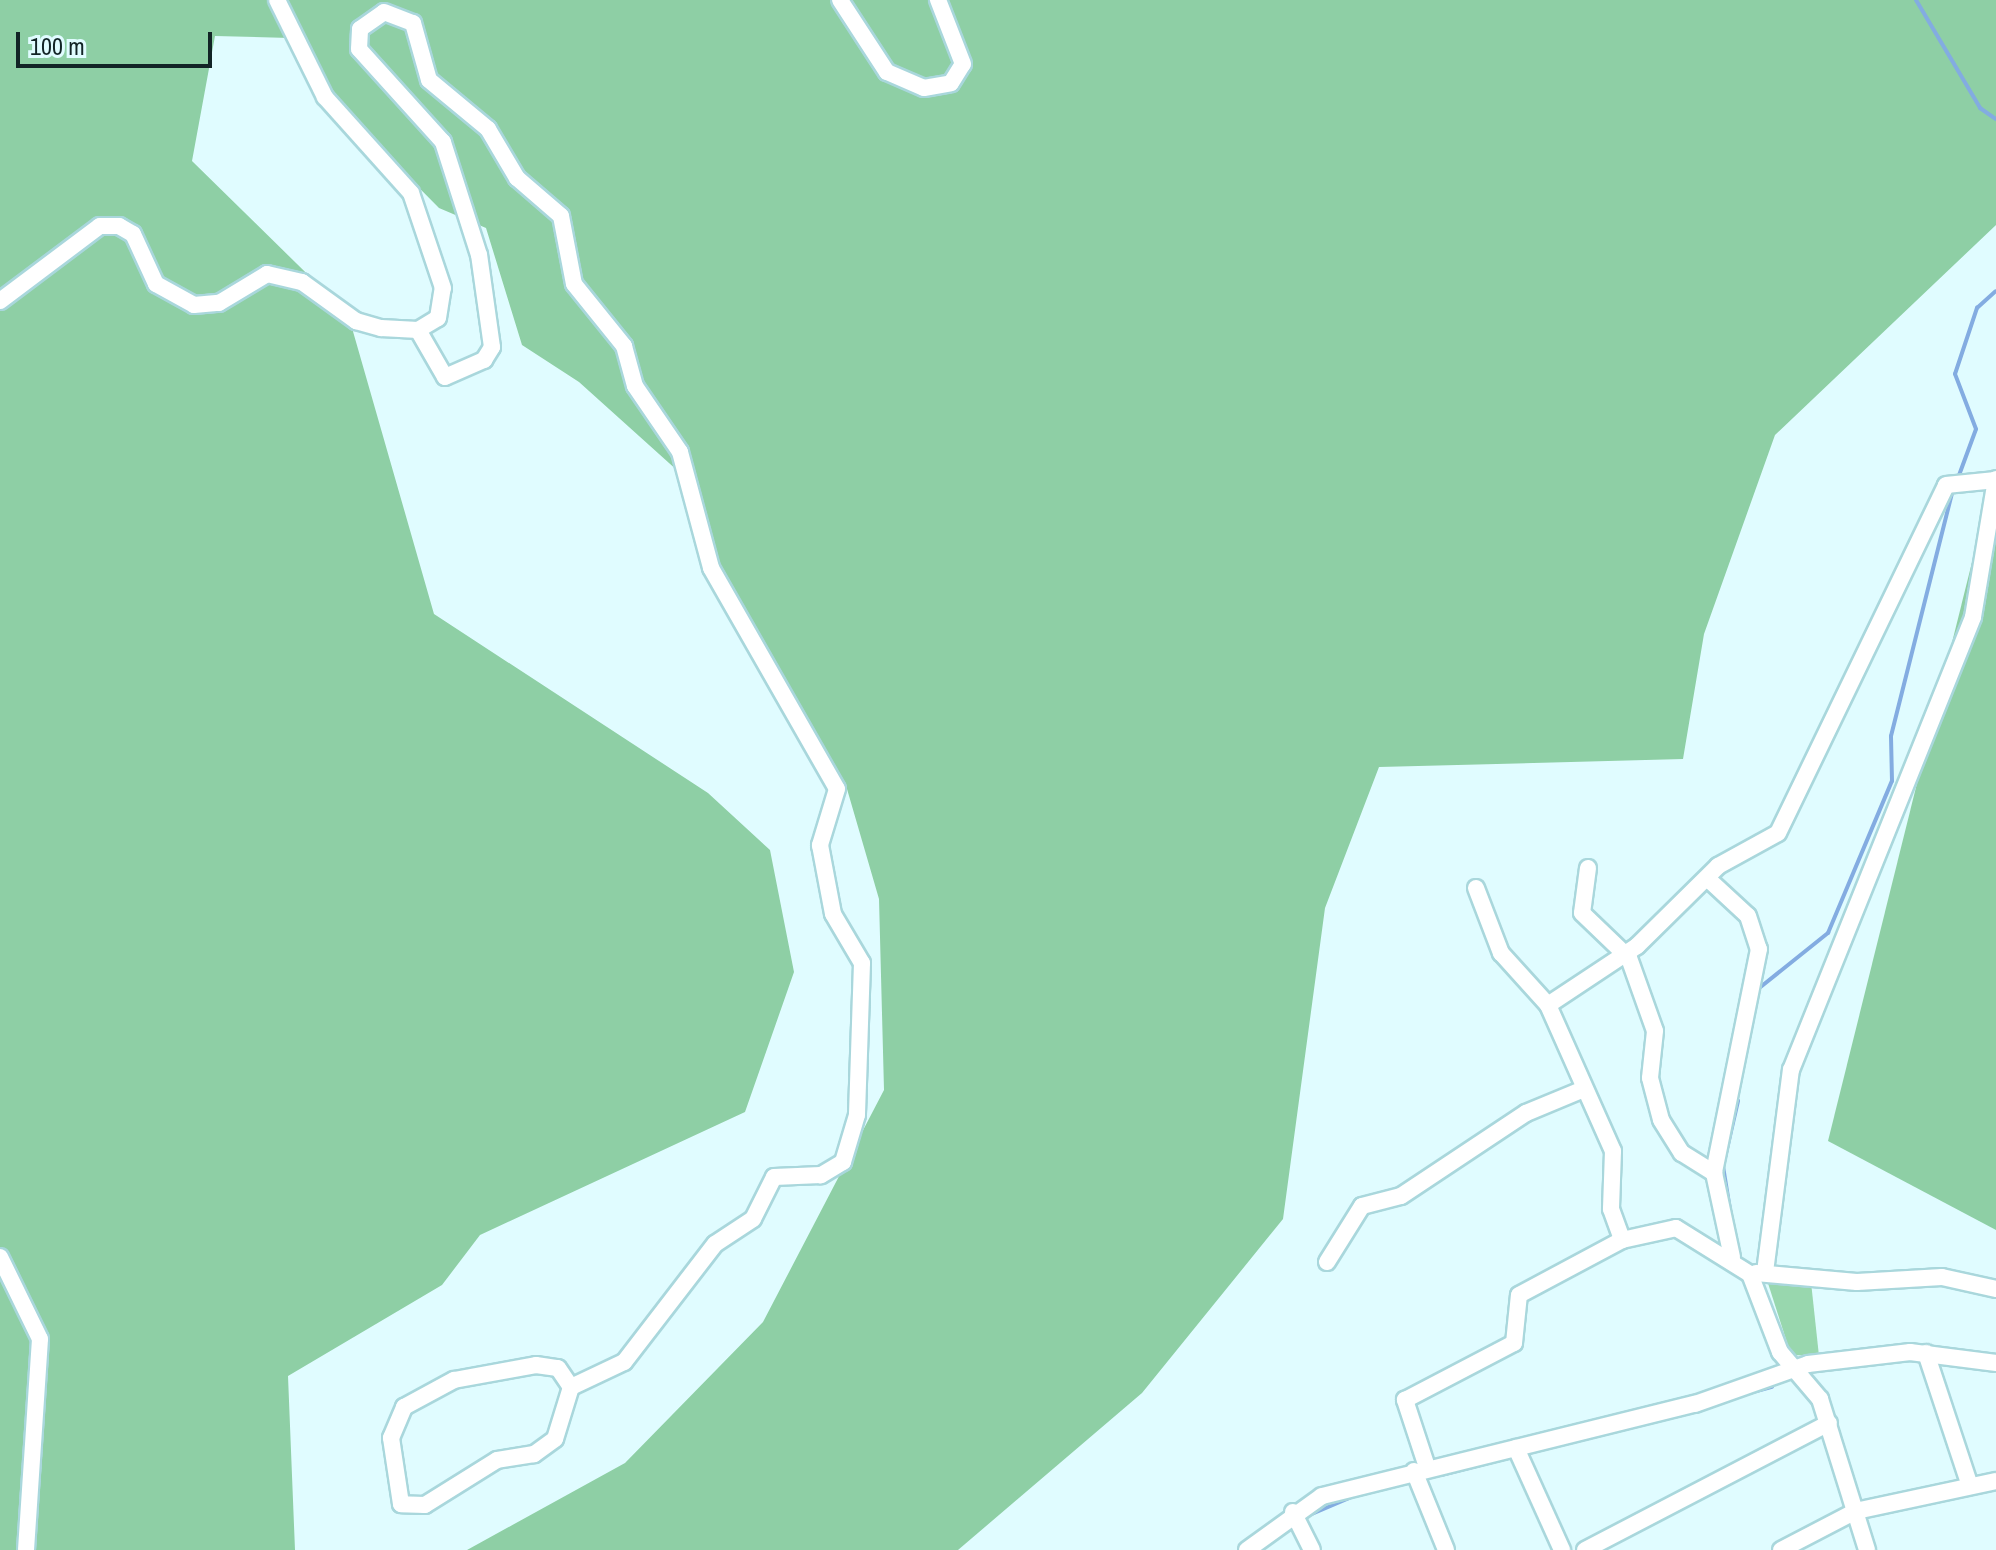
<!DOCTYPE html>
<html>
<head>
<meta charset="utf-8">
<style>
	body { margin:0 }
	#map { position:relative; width:1996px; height:1550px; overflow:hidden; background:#e0fcff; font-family:"Archivo Narrow",sans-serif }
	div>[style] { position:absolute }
	.green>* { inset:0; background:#98d7ae }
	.forest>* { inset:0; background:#8ecfa5 }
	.stream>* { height:4px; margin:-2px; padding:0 2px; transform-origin:2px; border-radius:2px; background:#83ace1 }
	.roads { filter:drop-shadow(2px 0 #a9d7dc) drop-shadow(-2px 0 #a9d7dc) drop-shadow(0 2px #a9d7dc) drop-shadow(0 -2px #a9d7dc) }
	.minor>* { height:16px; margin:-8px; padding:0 8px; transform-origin:8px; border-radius:8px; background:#fff }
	span { translate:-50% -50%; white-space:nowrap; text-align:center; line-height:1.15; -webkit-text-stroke:6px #e0fcff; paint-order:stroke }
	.scale { position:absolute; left:16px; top:32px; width:196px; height:36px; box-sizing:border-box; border:4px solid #122426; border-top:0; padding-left:10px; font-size:24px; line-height:28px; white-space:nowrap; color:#122426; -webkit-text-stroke:6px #e0fcff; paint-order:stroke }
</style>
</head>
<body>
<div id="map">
	<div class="green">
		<div style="clip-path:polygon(1766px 1277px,1811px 1282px,1819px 1356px,1791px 1355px)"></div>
	</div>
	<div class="forest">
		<div style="clip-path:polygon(0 0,1996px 0,1996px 225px,1775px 435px,1704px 634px,1683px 759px,1379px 767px,1325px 908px,1283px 1219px,1142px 1393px,958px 1550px,467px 1550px,625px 1463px,763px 1322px,884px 1090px,879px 899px,847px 789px,709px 544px,699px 490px,579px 382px,522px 345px,486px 228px,439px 208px,345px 113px,290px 38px,215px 36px,192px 161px,348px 314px,434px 614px,708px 793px,770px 850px,794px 972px,745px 1112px,480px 1235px,442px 1285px,288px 1376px,295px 1550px,0 1550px)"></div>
		<div style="clip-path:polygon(1996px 492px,1996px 1230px,1828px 1141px,1981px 526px)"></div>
	</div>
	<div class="stream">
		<div style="left:1916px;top:0;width:126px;rotate:59.3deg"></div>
		<div style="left:1980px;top:108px;width:19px;rotate:35deg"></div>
		<div style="left:1958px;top:478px;width:52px;rotate:-69.8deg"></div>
		<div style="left:1976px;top:429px;width:59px;rotate:-110.9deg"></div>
		<div style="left:1955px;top:374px;width:70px;rotate:-71.6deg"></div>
		<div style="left:1977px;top:308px;width:25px;rotate:-42deg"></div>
		<div style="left:1758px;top:989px;width:90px;rotate:-38.7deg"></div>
		<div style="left:1828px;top:933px;width:165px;rotate:-67.2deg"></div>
		<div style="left:1892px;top:781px;width:45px;rotate:-91.3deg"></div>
		<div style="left:1891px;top:736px;width:254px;rotate:-75.9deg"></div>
		<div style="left:1733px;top:1228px;width:63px;rotate:-99.2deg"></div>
		<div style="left:1723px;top:1166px;width:67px;rotate:-77deg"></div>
		<div style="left:1525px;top:1454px;width:256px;rotate:-15.2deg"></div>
		<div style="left:1441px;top:1475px;width:69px;rotate:-14.2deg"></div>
		<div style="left:1307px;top:1516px;width:51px;rotate:-23.1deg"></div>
	</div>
	<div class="roads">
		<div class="minor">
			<div style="left:840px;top:0;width:86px;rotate:56.9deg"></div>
			<div style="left:887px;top:72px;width:40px;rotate:23.4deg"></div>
			<div style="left:924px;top:88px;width:27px;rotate:-10deg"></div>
			<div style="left:951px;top:83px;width:22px;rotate:-58deg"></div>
			<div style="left:963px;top:64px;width:69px;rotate:-111.3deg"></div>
			<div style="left:0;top:301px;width:125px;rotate:-36.9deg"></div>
			<div style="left:100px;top:226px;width:19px"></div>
			<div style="left:119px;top:226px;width:16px;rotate:30deg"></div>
			<div style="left:133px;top:234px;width:55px;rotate:65.3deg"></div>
			<div style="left:156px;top:284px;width:43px;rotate:28.9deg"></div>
			<div style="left:194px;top:305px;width:25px;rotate:-5deg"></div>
			<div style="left:219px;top:303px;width:56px;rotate:-31.1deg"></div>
			<div style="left:267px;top:274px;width:36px;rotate:13deg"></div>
			<div style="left:302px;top:282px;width:67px;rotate:35.8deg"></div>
			<div style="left:356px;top:321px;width:26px;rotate:16deg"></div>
			<div style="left:381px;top:328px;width:37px;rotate:3deg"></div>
			<div style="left:418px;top:330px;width:23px;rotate:-31deg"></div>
			<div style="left:438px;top:318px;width:30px;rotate:-81deg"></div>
			<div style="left:443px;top:288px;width:100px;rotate:-108.6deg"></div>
			<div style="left:411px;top:193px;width:129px;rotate:-131.9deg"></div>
			<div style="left:325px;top:97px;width:108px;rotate:-116.3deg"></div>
			<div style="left:418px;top:330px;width:54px;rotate:60.1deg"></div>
			<div style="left:445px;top:377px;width:43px;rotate:-23.6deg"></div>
			<div style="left:484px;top:360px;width:15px;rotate:-58deg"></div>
			<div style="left:492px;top:347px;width:93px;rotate:-98deg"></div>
			<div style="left:479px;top:255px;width:119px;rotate:-107.7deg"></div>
			<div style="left:443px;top:142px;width:125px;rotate:-132.1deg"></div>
			<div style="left:359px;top:49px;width:20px;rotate:-87deg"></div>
			<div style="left:360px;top:29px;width:29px;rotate:-35deg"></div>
			<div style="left:384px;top:12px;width:31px;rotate:21deg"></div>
			<div style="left:413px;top:23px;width:59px;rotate:74.3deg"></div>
			<div style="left:429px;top:80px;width:77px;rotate:39.7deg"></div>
			<div style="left:488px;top:129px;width:57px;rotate:59.4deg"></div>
			<div style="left:517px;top:178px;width:58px;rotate:40.8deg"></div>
			<div style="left:561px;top:216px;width:69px;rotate:79.2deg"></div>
			<div style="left:574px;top:284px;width:80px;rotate:51.1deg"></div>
			<div style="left:624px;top:346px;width:41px;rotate:74.6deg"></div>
			<div style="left:635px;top:386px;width:80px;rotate:55.7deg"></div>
			<div style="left:680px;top:452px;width:120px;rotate:75deg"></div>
			<div style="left:711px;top:568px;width:254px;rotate:60.3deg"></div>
			<div style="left:837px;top:789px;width:59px;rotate:106.9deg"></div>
			<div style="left:820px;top:845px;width:70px;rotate:79.3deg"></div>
			<div style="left:833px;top:914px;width:57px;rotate:59.4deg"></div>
			<div style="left:862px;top:963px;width:152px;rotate:91.9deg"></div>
			<div style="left:857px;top:1115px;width:49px;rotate:106.6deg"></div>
			<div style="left:843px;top:1162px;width:26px;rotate:149deg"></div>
			<div style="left:821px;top:1175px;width:47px;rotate:177.6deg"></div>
			<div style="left:774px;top:1177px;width:47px;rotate:116.6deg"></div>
			<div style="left:753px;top:1219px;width:45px;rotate:146.7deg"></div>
			<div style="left:715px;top:1244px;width:149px;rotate:127.6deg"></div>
			<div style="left:624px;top:1362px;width:59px;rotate:154.7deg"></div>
			<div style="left:1588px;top:868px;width:45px;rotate:97.6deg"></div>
			<div style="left:1582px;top:913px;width:65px;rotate:43.8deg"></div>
			<div style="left:1629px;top:958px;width:77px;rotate:70.4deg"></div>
			<div style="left:1655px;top:1031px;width:47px;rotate:96.1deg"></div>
			<div style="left:1650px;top:1078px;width:43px;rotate:75.3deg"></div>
			<div style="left:1661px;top:1120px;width:39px;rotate:58deg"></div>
			<div style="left:1682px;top:1153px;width:38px;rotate:32deg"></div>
			<div style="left:1708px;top:879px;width:54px;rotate:42.8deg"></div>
			<div style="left:1748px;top:916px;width:35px;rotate:72deg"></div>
			<div style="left:1759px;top:949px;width:228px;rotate:101.4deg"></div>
			<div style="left:1714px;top:1173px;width:86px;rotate:77.9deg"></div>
			<div style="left:1476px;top:888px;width:70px;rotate:69deg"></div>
			<div style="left:1501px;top:953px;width:70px;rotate:47.9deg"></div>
			<div style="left:1548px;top:1005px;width:160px;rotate:66deg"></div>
			<div style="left:1613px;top:1151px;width:58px;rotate:92deg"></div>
			<div style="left:1611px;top:1209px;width:33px;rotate:70deg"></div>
			<div style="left:1548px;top:1005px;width:107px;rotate:-33.5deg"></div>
			<div style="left:1637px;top:946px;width:114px;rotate:-44.6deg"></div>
			<div style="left:1718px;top:866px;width:68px;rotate:-28.8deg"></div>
			<div style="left:1778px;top:833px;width:386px;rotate:-64.2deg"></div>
			<div style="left:1946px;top:485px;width:50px;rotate:-5.7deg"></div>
			<div style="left:0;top:1257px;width:91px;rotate:64deg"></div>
			<div style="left:40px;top:1339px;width:211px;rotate:93.8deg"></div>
			<div style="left:1327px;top:1262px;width:66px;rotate:-58deg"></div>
			<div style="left:1362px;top:1206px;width:40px;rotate:-14.4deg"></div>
			<div style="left:1401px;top:1196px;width:150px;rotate:-33.6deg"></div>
			<div style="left:1526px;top:1113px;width:63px;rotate:-22.5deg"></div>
			<div style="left:1765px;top:1272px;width:204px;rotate:-82.7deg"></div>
			<div style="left:1791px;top:1070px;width:488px;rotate:-68.1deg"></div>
			<div style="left:1973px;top:617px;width:140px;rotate:-80.5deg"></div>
			<div style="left:1756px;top:1273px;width:101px;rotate:5.1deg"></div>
			<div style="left:1857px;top:1282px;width:85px;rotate:-3.4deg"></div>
			<div style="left:1942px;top:1277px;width:55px;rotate:12.5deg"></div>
			<div style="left:1926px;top:1353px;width:140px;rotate:71.7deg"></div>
			<div style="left:536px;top:1365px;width:22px;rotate:8deg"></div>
			<div style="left:558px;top:1368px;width:23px;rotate:56deg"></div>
			<div style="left:571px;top:1387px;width:54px;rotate:107.1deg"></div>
			<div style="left:555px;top:1439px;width:26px;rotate:144deg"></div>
			<div style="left:534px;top:1454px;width:37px;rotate:171deg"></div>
			<div style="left:497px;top:1460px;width:85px;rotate:148deg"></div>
			<div style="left:425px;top:1505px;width:24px;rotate:-178deg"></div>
			<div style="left:401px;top:1504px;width:67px;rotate:-98.6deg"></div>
			<div style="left:391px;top:1438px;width:34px;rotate:-67deg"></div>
			<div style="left:404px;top:1407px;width:57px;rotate:-28.4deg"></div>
			<div style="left:454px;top:1380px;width:83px;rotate:-10.4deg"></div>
			<div style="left:1516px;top:1448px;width:112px;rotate:65.7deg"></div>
			<div style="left:1427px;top:1467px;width:71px;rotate:-108.2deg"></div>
			<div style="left:1405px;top:1400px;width:123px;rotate:-27.6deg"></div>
			<div style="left:1514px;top:1343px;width:48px;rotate:-84.1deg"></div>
			<div style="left:1519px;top:1295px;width:117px;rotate:-28.1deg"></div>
			<div style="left:1622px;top:1240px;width:55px;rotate:-12.5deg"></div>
			<div style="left:1676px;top:1228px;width:87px;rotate:31.9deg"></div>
			<div style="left:1750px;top:1274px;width:84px;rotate:69deg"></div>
			<div style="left:1780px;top:1352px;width:62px;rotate:49.6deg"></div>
			<div style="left:1820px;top:1399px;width:158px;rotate:72.7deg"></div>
			<div style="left:1414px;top:1471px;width:85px;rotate:67.9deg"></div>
			<div style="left:1293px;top:1512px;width:42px;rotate:63.4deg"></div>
			<div style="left:1247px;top:1550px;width:92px;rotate:-35.8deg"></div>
			<div style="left:1322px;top:1496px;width:384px;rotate:-13.9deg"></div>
			<div style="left:1695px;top:1404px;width:120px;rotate:-19.5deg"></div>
			<div style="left:1808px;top:1364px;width:103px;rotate:-6.7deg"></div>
			<div style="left:1910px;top:1352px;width:87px;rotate:7.3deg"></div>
			<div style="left:1585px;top:1550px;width:275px;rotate:-27.5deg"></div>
			<div style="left:1781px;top:1550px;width:85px;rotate:-27.5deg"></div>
			<div style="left:1856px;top:1511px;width:143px;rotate:-12.1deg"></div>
		</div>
	</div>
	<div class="scale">100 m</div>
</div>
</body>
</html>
